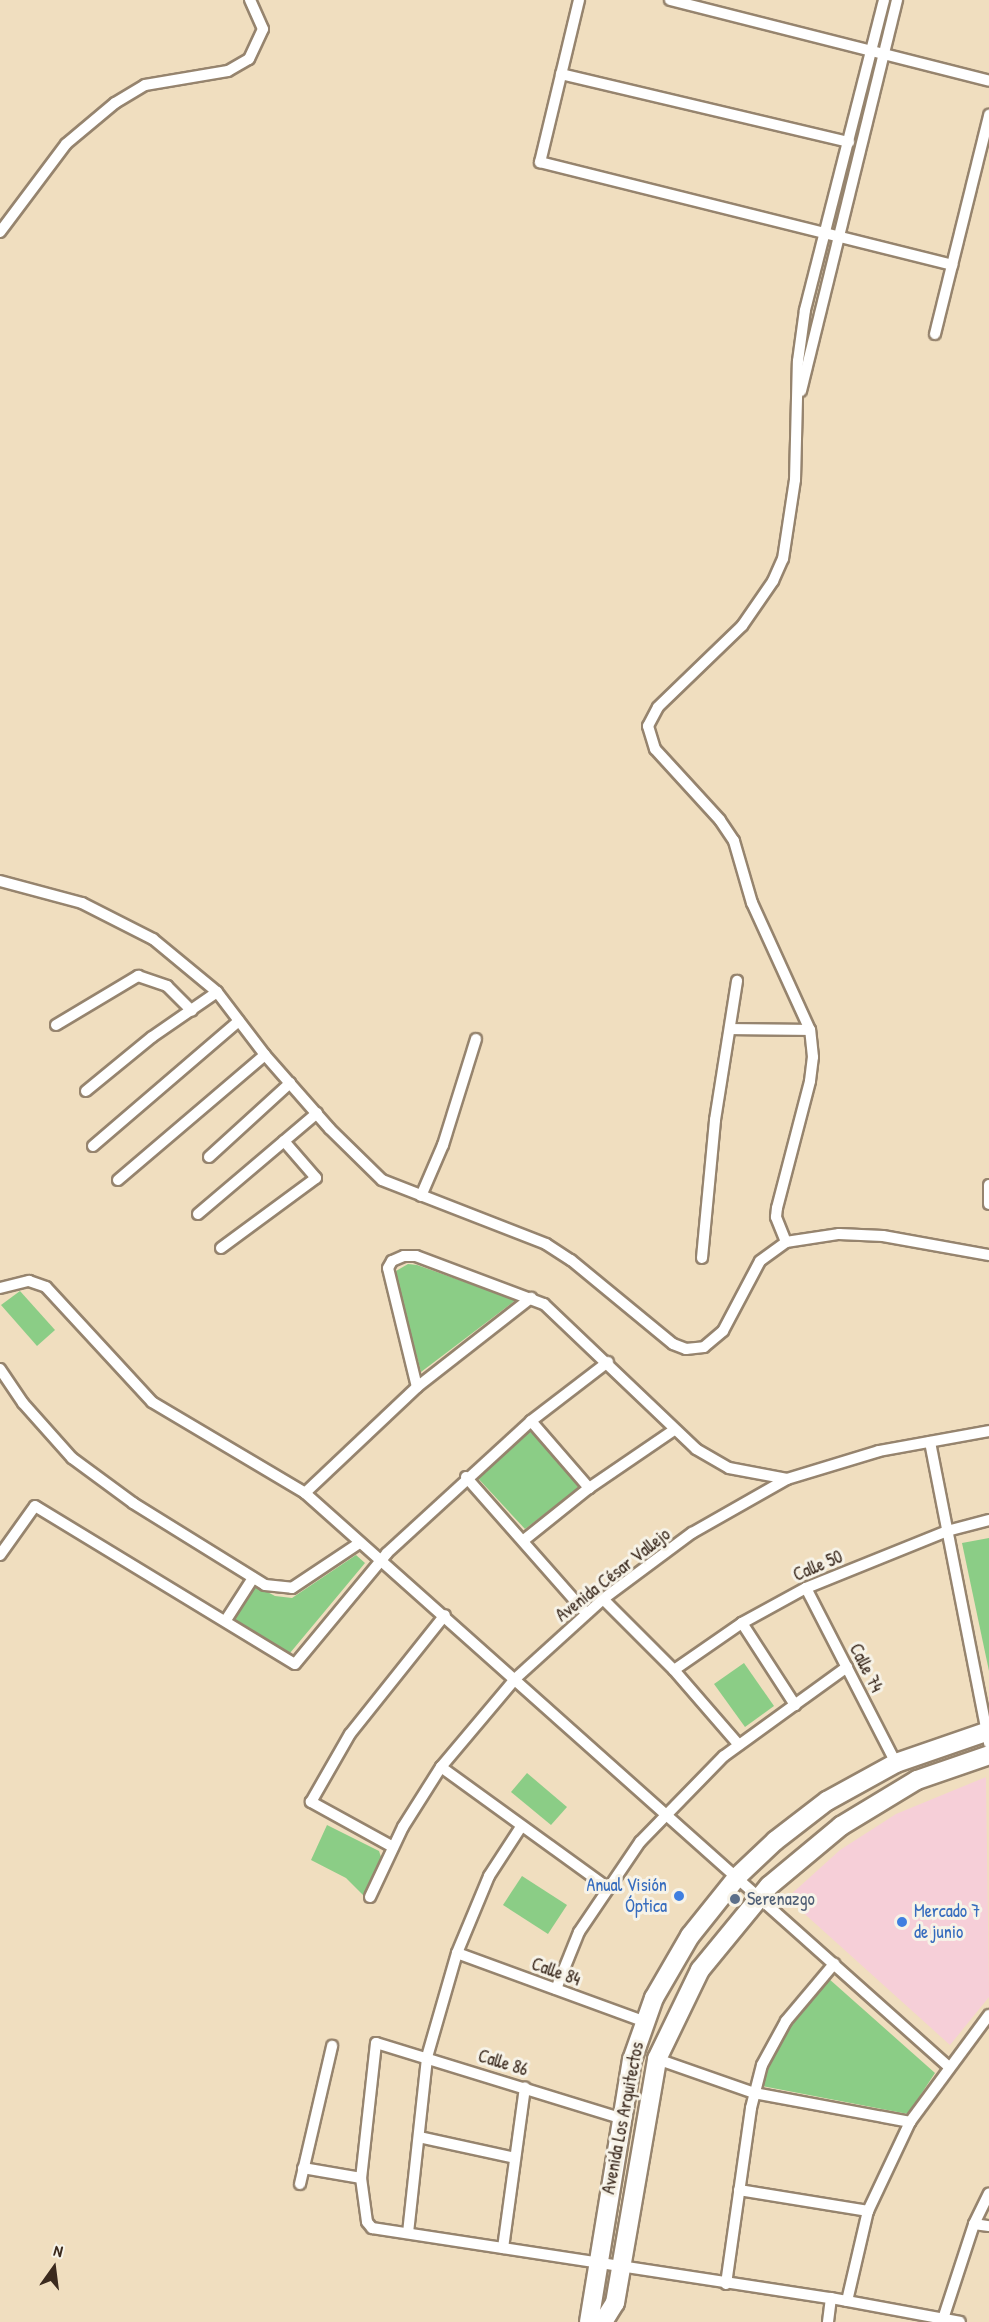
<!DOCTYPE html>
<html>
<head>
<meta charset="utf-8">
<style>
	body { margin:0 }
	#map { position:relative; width:989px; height:2322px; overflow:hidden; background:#f0debf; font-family:"Patrick Hand",sans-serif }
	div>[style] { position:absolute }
	.built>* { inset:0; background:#f6cfd8 }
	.green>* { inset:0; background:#8bcd86 }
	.roads { filter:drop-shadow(2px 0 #96846e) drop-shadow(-2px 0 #96846e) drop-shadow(0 2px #96846e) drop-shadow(0 -2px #96846e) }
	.minor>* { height:10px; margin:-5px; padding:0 5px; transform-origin:5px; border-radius:5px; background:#fff }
	.primary>* { height:18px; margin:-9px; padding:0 9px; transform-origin:9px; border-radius:9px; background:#fff }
	.dots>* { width:16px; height:16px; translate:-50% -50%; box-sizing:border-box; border:3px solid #f7f3e8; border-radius:50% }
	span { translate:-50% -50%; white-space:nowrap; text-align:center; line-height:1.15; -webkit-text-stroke:6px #f7f3e8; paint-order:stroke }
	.street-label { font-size:18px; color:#3b2a1e }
	.shop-label { font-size:18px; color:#366cbe }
	.right { translate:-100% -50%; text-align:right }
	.left { translate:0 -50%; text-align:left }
	.service-label { font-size:18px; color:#4e5e75 }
	.north { position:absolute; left:24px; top:2238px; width:60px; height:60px; -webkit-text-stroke:4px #f7f3e8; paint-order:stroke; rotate:14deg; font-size:16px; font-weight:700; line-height:24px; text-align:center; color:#3b2a1e }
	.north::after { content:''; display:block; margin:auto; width:21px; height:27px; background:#3b2a1e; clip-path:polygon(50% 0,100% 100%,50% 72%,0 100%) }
</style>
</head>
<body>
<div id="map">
	<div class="built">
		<div style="clip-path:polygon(986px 1777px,989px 1997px,950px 2045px,787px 1898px,840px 1850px,896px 1814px)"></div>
	</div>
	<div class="green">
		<div style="clip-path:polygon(408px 1264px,417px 1265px,516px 1300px,421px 1372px,397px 1281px,396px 1271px)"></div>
		<div style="clip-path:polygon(20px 1291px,55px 1330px,37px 1346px,1px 1305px)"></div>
		<div style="clip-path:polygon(531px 1430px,580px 1487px,525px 1529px,475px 1475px)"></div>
		<div style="clip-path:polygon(989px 1538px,989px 1671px,962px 1543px)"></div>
		<div style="clip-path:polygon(356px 1555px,365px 1563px,290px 1653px,232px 1619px,254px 1585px,275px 1596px,292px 1598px)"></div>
		<div style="clip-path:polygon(744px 1663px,774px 1706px,745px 1727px,714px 1684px)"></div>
		<div style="clip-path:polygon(527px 1773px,567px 1807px,551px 1825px,511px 1792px)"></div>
		<div style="clip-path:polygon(327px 1825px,379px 1851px,382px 1860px,365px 1897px,346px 1878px,311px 1860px)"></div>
		<div style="clip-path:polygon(522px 1876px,567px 1905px,548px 1934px,503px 1905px)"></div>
		<div style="clip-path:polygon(828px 1978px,935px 2073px,908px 2114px,762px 2086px,774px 2052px,797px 2012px)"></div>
	</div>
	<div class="roads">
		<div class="minor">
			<div style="left:579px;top:0;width:167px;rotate:103.5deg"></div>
			<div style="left:540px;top:162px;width:425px;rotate:14deg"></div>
			<div style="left:670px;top:0;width:329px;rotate:14.2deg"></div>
			<div style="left:561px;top:74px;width:296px;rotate:13.3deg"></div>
			<div style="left:0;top:232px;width:110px;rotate:-53.1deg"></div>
			<div style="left:66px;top:144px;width:64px;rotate:-39.9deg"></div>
			<div style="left:115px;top:103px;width:35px;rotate:-31deg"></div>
			<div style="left:145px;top:85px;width:84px;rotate:-9.6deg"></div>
			<div style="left:228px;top:71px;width:24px;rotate:-30deg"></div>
			<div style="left:249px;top:59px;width:33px;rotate:-65deg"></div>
			<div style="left:263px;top:29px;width:32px;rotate:-114deg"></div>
			<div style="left:935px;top:334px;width:226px;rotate:-76.1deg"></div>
			<div style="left:801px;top:391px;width:403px;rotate:-76.2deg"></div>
			<div style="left:0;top:881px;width:85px;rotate:15deg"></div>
			<div style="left:82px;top:903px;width:80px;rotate:26.9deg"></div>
			<div style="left:153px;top:939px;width:83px;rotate:39.6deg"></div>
			<div style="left:217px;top:992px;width:79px;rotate:52.7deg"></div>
			<div style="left:265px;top:1055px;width:98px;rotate:48.7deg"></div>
			<div style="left:330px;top:1129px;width:73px;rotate:44.4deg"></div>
			<div style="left:382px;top:1180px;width:176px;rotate:21.3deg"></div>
			<div style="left:546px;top:1244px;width:30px;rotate:33deg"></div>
			<div style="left:571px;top:1260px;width:132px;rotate:39.5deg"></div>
			<div style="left:673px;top:1344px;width:14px;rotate:21deg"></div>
			<div style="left:686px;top:1349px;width:18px;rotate:-6deg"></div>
			<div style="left:704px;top:1347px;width:25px;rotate:-40deg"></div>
			<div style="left:723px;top:1331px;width:79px;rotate:-62.1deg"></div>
			<div style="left:760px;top:1261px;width:32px;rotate:-36deg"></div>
			<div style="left:786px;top:1242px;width:54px;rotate:-8.6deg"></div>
			<div style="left:839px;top:1234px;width:44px;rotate:2.6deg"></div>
			<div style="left:883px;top:1236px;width:108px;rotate:10.2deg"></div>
			<div style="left:56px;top:1025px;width:96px;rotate:-30.9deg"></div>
			<div style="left:138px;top:976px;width:31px;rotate:19deg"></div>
			<div style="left:167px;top:986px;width:35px;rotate:45deg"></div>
			<div style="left:731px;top:1029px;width:79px;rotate:0.7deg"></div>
			<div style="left:86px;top:1091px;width:85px;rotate:-39.3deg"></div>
			<div style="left:152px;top:1037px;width:79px;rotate:-34.7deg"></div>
			<div style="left:93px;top:1146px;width:192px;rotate:-40.6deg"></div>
			<div style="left:209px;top:1157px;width:110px;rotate:-42.4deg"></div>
			<div style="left:118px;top:1180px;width:193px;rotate:-40.4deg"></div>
			<div style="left:989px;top:1185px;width:19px;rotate:90deg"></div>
			<div style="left:421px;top:1196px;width:56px;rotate:-66.7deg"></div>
			<div style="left:443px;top:1145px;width:111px;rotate:-72.7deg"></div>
			<div style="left:198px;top:1214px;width:156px;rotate:-40.3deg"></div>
			<div style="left:786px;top:1242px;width:27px;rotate:-112deg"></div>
			<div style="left:776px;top:1217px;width:9px;rotate:-84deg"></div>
			<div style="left:777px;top:1208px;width:131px;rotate:-75.4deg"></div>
			<div style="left:810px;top:1081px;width:24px;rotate:-83deg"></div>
			<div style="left:813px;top:1057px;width:27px;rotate:-96deg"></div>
			<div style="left:810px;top:1030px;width:140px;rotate:-114.5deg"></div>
			<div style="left:752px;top:903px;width:65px;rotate:-106.2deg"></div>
			<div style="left:734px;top:841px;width:25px;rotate:-124deg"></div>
			<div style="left:720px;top:820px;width:96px;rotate:-132.5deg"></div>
			<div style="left:655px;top:749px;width:24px;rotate:-107deg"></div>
			<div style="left:648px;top:726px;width:21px;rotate:-62deg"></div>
			<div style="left:658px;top:707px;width:117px;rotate:-44deg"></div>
			<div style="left:742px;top:626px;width:55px;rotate:-55.4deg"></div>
			<div style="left:773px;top:581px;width:24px;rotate:-66deg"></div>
			<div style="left:783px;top:559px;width:80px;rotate:-81.4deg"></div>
			<div style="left:795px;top:480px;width:119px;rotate:-88.6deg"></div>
			<div style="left:798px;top:361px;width:51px;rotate:-82.2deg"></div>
			<div style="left:805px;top:310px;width:320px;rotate:-75.7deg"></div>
			<div style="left:221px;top:1248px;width:118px;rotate:-36.4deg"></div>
			<div style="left:316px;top:1178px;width:49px;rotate:-130.9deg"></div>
			<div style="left:702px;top:1258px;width:139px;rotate:-84.6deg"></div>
			<div style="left:715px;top:1120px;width:141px;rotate:-81deg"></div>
			<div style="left:0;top:1288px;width:30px;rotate:-14deg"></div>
			<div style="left:29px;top:1281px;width:18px;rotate:19deg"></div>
			<div style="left:46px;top:1287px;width:156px;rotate:47.3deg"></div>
			<div style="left:152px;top:1402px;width:178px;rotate:30.7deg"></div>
			<div style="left:305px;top:1493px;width:861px;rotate:41.71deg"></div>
			<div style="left:0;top:1369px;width:41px;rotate:55.9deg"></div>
			<div style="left:23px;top:1403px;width:74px;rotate:48.3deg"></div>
			<div style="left:72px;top:1458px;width:76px;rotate:36.4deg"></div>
			<div style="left:133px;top:1503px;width:155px;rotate:31.8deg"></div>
			<div style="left:265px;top:1585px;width:27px;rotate:6deg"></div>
			<div style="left:292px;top:1588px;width:79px;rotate:-33.7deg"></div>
			<div style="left:417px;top:1387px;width:122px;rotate:-103.7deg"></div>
			<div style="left:388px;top:1268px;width:8px;rotate:-60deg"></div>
			<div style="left:392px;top:1261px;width:13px;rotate:-23deg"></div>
			<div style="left:404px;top:1256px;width:12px"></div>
			<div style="left:416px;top:1256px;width:137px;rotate:20.6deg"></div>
			<div style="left:544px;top:1304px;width:210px;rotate:43.6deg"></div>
			<div style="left:696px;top:1449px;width:38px;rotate:30deg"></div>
			<div style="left:729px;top:1468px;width:59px;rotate:10.7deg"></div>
			<div style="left:531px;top:1421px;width:89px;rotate:49.1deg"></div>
			<div style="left:930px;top:1442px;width:307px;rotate:78.9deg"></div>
			<div style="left:466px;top:1477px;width:181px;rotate:48.6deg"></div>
			<div style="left:305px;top:1493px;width:154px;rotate:-43.4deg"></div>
			<div style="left:417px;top:1387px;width:145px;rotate:-38deg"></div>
			<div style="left:524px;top:1540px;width:83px;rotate:-38.7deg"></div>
			<div style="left:589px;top:1488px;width:103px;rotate:-34.3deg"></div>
			<div style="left:0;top:1555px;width:60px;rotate:-54.5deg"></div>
			<div style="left:35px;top:1506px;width:304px;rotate:31.3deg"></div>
			<div style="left:295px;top:1664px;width:144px;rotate:-50.3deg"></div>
			<div style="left:387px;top:1553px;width:195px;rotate:-42.5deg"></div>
			<div style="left:531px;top:1421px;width:97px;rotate:-37.5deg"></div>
			<div style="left:806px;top:1588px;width:197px;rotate:62.8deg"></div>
			<div style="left:603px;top:1599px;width:100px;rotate:45deg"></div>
			<div style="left:674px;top:1670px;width:99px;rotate:49.1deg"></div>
			<div style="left:226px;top:1620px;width:50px;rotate:-57.3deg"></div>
			<div style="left:742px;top:1623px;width:98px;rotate:57.1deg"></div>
			<div style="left:674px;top:1670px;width:83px;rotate:-34.7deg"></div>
			<div style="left:742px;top:1623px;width:73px;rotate:-28.7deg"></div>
			<div style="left:806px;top:1588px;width:152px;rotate:-22deg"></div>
			<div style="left:947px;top:1531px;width:43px;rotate:-14.7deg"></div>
			<div style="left:441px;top:1767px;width:205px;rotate:35.9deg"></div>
			<div style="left:393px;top:1847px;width:94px;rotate:-151.2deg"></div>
			<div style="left:311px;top:1802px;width:78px;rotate:-60.2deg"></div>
			<div style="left:350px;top:1734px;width:152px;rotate:-51.4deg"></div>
			<div style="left:370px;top:1897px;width:77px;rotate:-64.8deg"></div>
			<div style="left:403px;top:1827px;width:71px;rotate:-57.7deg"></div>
			<div style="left:441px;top:1767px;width:116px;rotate:-49.9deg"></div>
			<div style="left:516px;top:1678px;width:118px;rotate:-42.2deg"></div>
			<div style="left:603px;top:1599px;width:111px;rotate:-36.6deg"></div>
			<div style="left:692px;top:1533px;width:109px;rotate:-29.6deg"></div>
			<div style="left:787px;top:1479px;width:96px;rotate:-16.9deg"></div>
			<div style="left:879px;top:1451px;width:112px;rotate:-10.3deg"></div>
			<div style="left:457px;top:1953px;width:198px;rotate:20.1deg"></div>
			<div style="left:556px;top:1989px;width:61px;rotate:-68deg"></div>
			<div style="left:579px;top:1932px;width:109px;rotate:-55.9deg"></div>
			<div style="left:640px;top:1842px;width:120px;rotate:-45.7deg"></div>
			<div style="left:724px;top:1756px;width:152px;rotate:-35.9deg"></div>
			<div style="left:657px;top:2059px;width:103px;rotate:19.3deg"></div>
			<div style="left:754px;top:2093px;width:159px;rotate:10.5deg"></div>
			<div style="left:620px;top:2118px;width:255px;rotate:-162.9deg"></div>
			<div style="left:376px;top:2043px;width:136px;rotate:96.3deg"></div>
			<div style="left:361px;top:2178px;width:44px;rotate:82.2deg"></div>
			<div style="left:367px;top:2222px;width:8px;rotate:50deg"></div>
			<div style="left:372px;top:2228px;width:464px;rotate:8.7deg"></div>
			<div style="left:831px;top:2298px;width:131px;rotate:10.5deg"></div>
			<div style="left:419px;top:2137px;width:98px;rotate:12.3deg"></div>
			<div style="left:303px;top:2168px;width:59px;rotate:9.8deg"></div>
			<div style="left:300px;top:2184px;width:142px;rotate:-76.9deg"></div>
			<div style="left:739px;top:2190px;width:131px;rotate:9.2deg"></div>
			<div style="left:974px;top:2224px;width:15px;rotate:8deg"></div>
			<div style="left:408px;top:2233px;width:177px;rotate:-83.8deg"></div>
			<div style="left:427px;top:2057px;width:108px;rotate:-73.9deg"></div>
			<div style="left:457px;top:1953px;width:83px;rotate:-67.4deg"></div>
			<div style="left:489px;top:1876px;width:59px;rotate:-56.9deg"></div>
			<div style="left:503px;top:2248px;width:162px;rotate:-82.2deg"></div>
			<div style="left:726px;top:2284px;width:178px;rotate:-81.9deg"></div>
			<div style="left:751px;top:2108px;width:44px;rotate:-75.7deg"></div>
			<div style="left:762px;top:2065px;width:50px;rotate:-61.4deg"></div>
			<div style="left:786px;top:2021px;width:75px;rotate:-49.9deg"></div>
			<div style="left:847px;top:2301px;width:92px;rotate:-76.9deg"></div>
			<div style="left:868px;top:2211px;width:98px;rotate:-64.7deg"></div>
			<div style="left:910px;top:2122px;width:133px;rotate:-53.6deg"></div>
			<div style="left:943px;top:2319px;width:100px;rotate:-71.9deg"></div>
			<div style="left:974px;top:2224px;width:34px;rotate:-64deg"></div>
			<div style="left:828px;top:2322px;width:24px;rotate:-83deg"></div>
		</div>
		<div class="primary">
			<div style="left:589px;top:2322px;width:266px;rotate:-80.7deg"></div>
			<div style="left:632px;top:2060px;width:66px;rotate:-70.5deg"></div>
			<div style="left:654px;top:1998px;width:72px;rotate:-59.9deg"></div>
			<div style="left:690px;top:1936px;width:77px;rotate:-51.3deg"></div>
			<div style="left:738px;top:1876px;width:51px;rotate:-43.4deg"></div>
			<div style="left:775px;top:1841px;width:66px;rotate:-37.6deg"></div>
			<div style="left:827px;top:1801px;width:79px;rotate:-28.8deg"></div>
			<div style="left:896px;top:1763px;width:98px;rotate:-19deg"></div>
			<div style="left:603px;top:2322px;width:22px;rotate:-58deg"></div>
			<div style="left:615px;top:2303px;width:248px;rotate:-80.2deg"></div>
			<div style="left:657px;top:2059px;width:99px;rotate:-64.2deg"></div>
			<div style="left:700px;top:1970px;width:109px;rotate:-50.6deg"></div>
			<div style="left:769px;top:1886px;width:94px;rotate:-39.8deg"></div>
			<div style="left:841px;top:1826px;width:89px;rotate:-31.2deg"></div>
			<div style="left:917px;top:1780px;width:76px;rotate:-19.1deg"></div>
		</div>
	</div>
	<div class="dots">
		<div style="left:679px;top:1896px;background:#3f7fe0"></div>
		<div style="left:735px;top:1899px;background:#5c6f8a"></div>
		<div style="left:902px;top:1922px;background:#3f7fe0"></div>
	</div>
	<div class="street-label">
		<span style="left:818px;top:1566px;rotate:-23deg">Calle 50</span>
		<span style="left:613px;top:1575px;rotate:-38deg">Avenida César Vallejo</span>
		<span style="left:866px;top:1668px;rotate:63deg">Calle 74</span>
		<span style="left:556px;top:1972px;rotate:20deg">Calle 84</span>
		<span style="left:503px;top:2063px;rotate:17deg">Calle 86</span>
		<span style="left:623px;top:2118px;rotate:-79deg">Avenida Los Arquitectos</span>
	</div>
	<div class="shop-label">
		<span class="right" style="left:667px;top:1896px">Anual Visión<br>Óptica</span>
		<span class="left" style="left:914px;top:1922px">Mercado 7<br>de junio</span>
	</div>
	<div class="service-label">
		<span class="left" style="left:747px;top:1899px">Serenazgo</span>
	</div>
	<div class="north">N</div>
</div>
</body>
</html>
